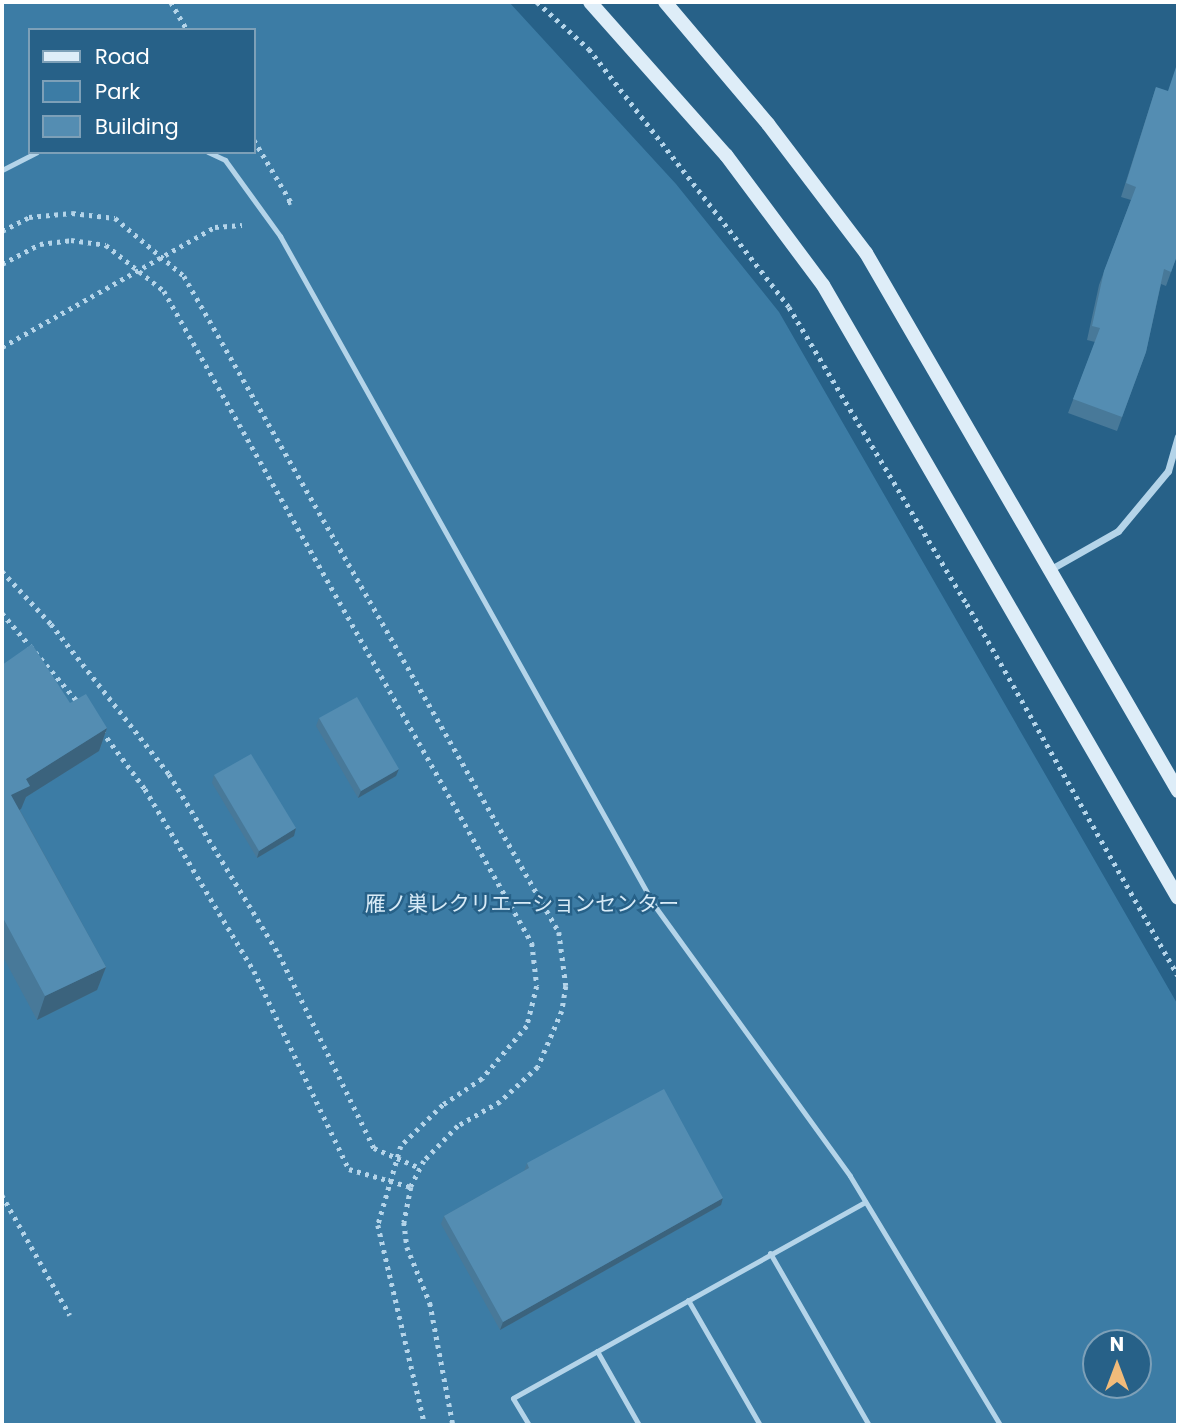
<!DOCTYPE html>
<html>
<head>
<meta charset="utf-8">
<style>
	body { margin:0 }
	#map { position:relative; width:1180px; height:1427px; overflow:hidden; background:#276188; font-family:Poppins,"Noto Sans JP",sans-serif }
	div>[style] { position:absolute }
	.green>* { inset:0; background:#3c7ca5 }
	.path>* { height:4.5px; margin-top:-2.25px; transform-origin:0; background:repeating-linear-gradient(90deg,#b4d4e9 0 3.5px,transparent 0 8.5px) }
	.lane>* { height:5px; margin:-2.5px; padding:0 2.5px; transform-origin:2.5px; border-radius:2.5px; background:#b4d4e9 }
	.street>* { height:7px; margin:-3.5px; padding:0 3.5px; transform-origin:3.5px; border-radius:3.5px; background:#b4d4e9 }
	.secondary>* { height:14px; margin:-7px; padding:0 7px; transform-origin:7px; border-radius:7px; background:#deedf8 }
	.wall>* { inset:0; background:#487999 }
	.shaded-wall>* { inset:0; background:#3b637d }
	.building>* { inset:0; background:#548db2 }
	span { translate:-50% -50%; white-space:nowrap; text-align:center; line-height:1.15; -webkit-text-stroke:5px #276188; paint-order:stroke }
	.park-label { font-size:21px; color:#d8ebf7 }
	.frame { position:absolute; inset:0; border:4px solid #fff; pointer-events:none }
	.legend { position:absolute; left:28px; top:28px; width:228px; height:126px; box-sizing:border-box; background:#276188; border:2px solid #7da0b8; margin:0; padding:9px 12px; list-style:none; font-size:21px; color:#fff }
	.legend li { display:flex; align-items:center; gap:14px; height:35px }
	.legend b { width:35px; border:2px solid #7da0b8 }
	.north { position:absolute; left:1082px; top:1329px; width:70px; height:70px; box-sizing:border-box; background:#276188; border:2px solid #7da0b8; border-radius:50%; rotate:0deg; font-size:19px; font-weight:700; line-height:28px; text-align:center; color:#fff }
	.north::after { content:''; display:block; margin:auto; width:24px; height:32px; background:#f1bb7a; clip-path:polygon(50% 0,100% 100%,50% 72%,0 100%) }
</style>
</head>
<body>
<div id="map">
	<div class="green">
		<div style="clip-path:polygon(evenodd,2px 2px,509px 2px,676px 184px,779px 312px,1178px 1005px,1178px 1425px,2px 1425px,2px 2px,30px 30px,254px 30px,254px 152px,30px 152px,30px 30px,2px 2px,1096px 1343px,1138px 1343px,1138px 1385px,1096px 1385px,1096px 1343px)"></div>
	</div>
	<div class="path">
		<div style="left:171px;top:2px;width:32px;rotate:60deg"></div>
		<div style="left:537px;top:2px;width:70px;rotate:42.1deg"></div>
		<div style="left:589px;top:49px;width:326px;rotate:52.2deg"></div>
		<div style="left:789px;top:307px;width:346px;rotate:59.1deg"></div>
		<div style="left:967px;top:604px;width:427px;rotate:60.4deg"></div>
		<div style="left:254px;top:140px;width:72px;rotate:59.2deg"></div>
		<div style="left:291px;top:202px;width:8px;rotate:157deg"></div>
		<div style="left:2px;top:231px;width:30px;rotate:-27deg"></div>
		<div style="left:29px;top:217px;width:43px;rotate:-5.3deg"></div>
		<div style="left:72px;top:213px;width:43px;rotate:6.6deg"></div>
		<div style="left:115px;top:218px;width:90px;rotate:40deg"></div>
		<div style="left:184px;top:276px;width:756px;rotate:60.25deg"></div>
		<div style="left:559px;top:932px;width:54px;rotate:82.6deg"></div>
		<div style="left:566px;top:986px;width:25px;rotate:99deg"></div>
		<div style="left:562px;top:1011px;width:61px;rotate:113.2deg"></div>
		<div style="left:538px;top:1067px;width:52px;rotate:137.4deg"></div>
		<div style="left:500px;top:1102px;width:48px;rotate:150.3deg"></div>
		<div style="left:458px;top:1126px;width:49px;rotate:134.2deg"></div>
		<div style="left:424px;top:1161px;width:29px;rotate:117deg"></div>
		<div style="left:411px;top:1187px;width:36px;rotate:101deg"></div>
		<div style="left:404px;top:1222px;width:25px;rotate:83deg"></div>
		<div style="left:407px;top:1247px;width:61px;rotate:67.7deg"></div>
		<div style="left:430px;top:1303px;width:124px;rotate:79.3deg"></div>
		<div style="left:2px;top:264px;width:43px;rotate:-27.8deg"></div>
		<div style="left:40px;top:244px;width:31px;rotate:-7deg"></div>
		<div style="left:71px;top:240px;width:35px;rotate:8deg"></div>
		<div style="left:106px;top:245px;width:74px;rotate:38.4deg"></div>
		<div style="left:164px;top:291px;width:749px;rotate:60.56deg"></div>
		<div style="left:532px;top:943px;width:43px;rotate:83.4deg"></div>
		<div style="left:537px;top:986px;width:41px;rotate:104deg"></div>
		<div style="left:527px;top:1026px;width:70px;rotate:130.3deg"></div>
		<div style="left:482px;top:1079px;width:47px;rotate:146.3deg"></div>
		<div style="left:443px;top:1105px;width:59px;rotate:135.7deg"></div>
		<div style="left:401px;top:1146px;width:82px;rotate:106.2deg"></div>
		<div style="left:378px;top:1225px;width:205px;rotate:76.8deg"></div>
		<div style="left:2px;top:347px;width:244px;rotate:-29.4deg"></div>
		<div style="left:215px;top:227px;width:27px;rotate:-4deg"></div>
		<div style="left:2px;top:571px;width:72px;rotate:47.2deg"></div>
		<div style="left:51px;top:624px;width:191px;rotate:51.8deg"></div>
		<div style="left:169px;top:774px;width:211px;rotate:58.6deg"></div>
		<div style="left:279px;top:954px;width:216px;rotate:63.9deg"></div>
		<div style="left:374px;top:1148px;width:50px;rotate:23.5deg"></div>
		<div style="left:2px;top:613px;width:118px;rotate:49.5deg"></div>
		<div style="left:102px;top:731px;width:72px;rotate:53.4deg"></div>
		<div style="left:145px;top:789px;width:212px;rotate:59.1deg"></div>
		<div style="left:254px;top:971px;width:220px;rotate:64.4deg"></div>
		<div style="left:349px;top:1169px;width:65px;rotate:16.2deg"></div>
		<div style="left:2px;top:1195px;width:138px;rotate:60.5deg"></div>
	</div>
	<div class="lane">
		<div style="left:208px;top:152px;width:19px;rotate:25deg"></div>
		<div style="left:225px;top:160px;width:94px;rotate:54.1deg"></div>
		<div style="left:280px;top:236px;width:766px;rotate:60.79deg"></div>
		<div style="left:654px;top:905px;width:334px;rotate:54.1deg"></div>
		<div style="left:850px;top:1176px;width:291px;rotate:58.9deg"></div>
		<div style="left:2px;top:170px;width:39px;rotate:-27deg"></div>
		<div style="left:770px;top:1253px;width:198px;rotate:60.1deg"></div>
		<div style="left:688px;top:1300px;width:144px;rotate:60.1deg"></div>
		<div style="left:597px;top:1351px;width:85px;rotate:60.4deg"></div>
		<div style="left:529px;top:1425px;width:31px;rotate:-121deg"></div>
		<div style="left:513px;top:1398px;width:403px;rotate:-29.1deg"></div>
	</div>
	<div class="street">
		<div style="left:1051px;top:569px;width:77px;rotate:-29.6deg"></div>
		<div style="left:1118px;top:531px;width:78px;rotate:-50.2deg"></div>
		<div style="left:1168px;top:471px;width:36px;rotate:-74deg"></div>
	</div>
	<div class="secondary">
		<div style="left:590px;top:2px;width:205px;rotate:48.4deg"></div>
		<div style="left:726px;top:155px;width:162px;rotate:53.3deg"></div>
		<div style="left:823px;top:285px;width:708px;rotate:59.92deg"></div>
		<div style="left:665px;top:2px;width:160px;rotate:49.8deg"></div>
		<div style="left:768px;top:124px;width:162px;rotate:52.8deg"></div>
		<div style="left:866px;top:253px;width:622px;rotate:59.89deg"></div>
	</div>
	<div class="wall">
		<div style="clip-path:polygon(1156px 87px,1178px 253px,1166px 286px,1161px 284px,1146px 352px,1117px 431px,1068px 413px,1095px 342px,1087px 340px,1099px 285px,1131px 200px,1121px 197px)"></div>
		<div style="clip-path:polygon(2px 665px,70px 703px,107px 728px,99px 751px,26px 797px,21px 809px,20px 810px,106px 967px,97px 990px,37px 1020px,2px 955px)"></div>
		<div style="clip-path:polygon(319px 718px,396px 776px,358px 798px,316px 726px)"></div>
		<div style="clip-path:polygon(214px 775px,294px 836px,257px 858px,212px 783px)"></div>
		<div style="clip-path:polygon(527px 1163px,721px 1205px,500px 1330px,441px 1224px,444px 1216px,524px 1171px)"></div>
	</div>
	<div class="shaded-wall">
		<div style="clip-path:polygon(107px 728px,99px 751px,26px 797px,21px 809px,3px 818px,11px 795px,26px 779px)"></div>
		<div style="clip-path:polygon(399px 769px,396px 776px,358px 798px,361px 791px)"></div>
		<div style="clip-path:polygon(296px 828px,294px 836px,257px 858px,259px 851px)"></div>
		<div style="clip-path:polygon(106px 967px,97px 990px,37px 1020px,45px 996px)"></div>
		<div style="clip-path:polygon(723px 1198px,721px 1205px,500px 1330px,503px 1322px)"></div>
	</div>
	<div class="building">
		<div style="clip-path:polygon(1178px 61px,1178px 253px,1171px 272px,1164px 269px,1146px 352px,1122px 417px,1073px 399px,1100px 328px,1092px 326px,1104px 271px,1136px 187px,1126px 183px,1156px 87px,1168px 91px)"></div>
		<div style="clip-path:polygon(32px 644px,70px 703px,86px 694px,107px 728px,26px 779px,30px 786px,11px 795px,106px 967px,45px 996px,2px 916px,2px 665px)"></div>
		<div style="clip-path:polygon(357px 697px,399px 769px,361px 791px,319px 718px)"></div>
		<div style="clip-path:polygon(251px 754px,296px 828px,259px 851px,214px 775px)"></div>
		<div style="clip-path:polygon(664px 1089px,723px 1198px,503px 1322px,444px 1216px,529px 1168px,527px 1163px)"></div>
	</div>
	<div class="park-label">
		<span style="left:522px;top:904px">雁ノ巣レクリエーションセンター</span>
	</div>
	<div class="frame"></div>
	<ul class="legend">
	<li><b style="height:9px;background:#deedf8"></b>Road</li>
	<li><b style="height:19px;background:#3c7ca5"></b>Park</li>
	<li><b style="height:19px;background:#548db2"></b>Building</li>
	</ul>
	<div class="north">N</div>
</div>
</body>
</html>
